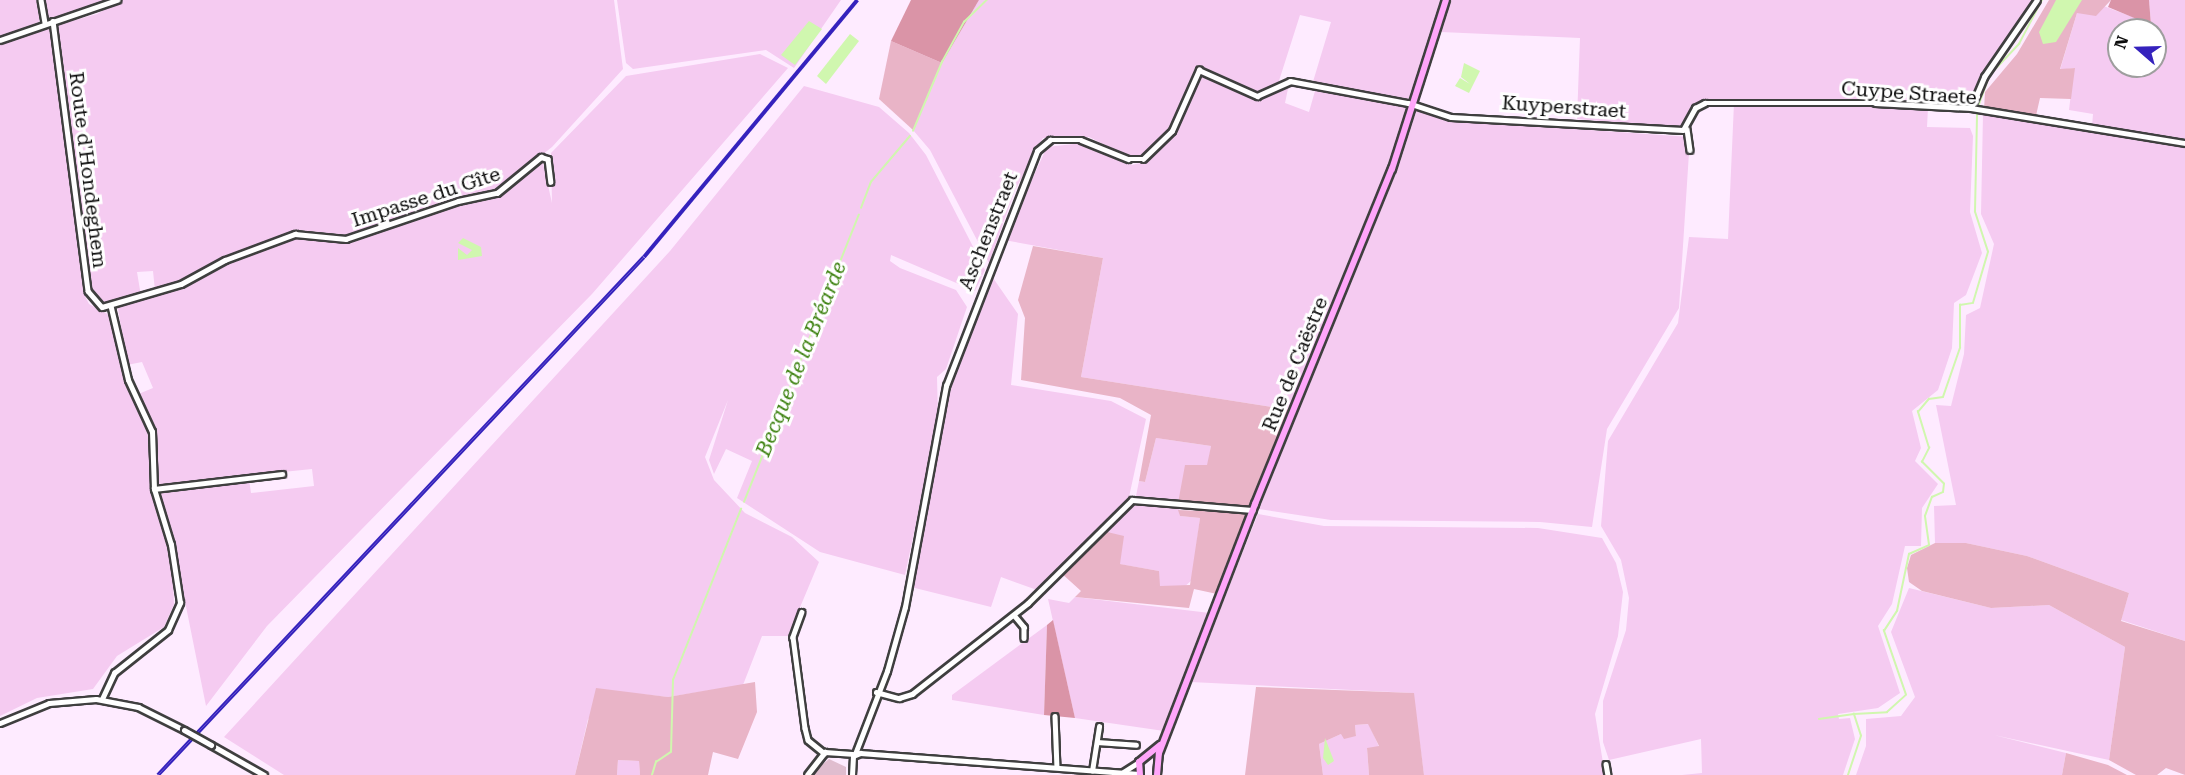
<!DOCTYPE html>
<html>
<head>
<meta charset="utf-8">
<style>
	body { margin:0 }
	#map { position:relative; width:2185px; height:775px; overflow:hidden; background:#feebff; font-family:"Roboto Serif",serif }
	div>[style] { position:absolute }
	.farmland>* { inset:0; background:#f5cbf1 }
	.green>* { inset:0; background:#e9b4c7 }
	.forest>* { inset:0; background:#da94a7 }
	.cemetery>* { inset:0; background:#e0bdcf }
	.water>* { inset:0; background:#d0f7af }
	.stream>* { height:1.5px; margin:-0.75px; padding:0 0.75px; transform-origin:0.75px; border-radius:0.75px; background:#d0f7af }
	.roads { filter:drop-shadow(2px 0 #3f3f3f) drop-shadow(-2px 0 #3f3f3f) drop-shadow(0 2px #3f3f3f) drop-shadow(0 -2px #3f3f3f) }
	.minor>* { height:4.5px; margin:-2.25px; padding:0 2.25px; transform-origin:2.25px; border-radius:2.25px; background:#fff }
	.tertiary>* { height:5px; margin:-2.5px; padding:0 2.5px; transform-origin:2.5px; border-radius:2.5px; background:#fff }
	.secondary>* { height:6px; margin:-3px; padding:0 3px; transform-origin:3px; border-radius:3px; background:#ffa6fa }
	.rail>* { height:4px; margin-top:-2px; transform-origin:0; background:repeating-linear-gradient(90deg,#fff 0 4.5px,#3522bd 0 9px); box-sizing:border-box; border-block:2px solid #3522bd }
	.bridges { filter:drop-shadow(2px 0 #3f3f3f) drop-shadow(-2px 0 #3f3f3f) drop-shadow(0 2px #3f3f3f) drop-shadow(0 -2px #3f3f3f) }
	.tertiary-bridge>* { height:5px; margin:-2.5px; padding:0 2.5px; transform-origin:2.5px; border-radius:2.5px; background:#fff }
	span { translate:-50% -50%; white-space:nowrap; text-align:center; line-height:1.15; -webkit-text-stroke:6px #fff; paint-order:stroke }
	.street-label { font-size:20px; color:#0c0c0c }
	.water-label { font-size:21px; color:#3f8313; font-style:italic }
	.north { position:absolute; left:2107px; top:18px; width:60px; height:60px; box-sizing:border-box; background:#fff; border:2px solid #9e9e9e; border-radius:50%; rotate:290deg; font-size:16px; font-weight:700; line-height:24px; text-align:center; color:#0c0c0c }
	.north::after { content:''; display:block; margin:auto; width:21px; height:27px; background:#3522bd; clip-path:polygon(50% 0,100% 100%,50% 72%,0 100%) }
</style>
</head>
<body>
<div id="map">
	<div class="farmland">
		<div style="clip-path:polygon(0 0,39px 0,39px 22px,0 37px)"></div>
		<div style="clip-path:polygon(43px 0,112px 0,53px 19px,46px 15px)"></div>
		<div style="clip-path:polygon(121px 0,614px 0,623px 69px,552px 147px,499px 189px,347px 235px,298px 230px,155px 291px,153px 271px,137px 272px,141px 296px,103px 304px,91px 293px,61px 66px,85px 296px,89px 304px,111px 316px,124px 377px,148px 430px,151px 490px,172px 560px,174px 604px,164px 627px,117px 656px,93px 689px,37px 698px,0 716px,0 41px,97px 14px)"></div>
		<div style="clip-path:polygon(617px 0,841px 0,794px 68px,766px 50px,633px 69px,626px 63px)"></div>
		<div style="clip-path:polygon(979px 0,1441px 0,1409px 99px,1312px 85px,1331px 22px,1300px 15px,1278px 84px,1259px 94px,1196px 66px,1169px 130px,1143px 155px,1126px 155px,1089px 137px,1043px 138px,1015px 190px,989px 263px,930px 150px,913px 130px,942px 63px)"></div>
		<div style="clip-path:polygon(1451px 0,2034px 0,1969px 103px,1715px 99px,1698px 102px,1682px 128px,1577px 119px,1580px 38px,1441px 32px)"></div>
		<div style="clip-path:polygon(evenodd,2149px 0,2185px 0,2185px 141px,2092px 127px,2093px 114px,2069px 110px,2074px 68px,2060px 70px,2077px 13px,2101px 5px,2151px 24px,2149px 0,2119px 30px,2155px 30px,2155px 66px,2119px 66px,2119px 30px)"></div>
		<div style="clip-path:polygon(760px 54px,788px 68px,592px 294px,267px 626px,206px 706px,171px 532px,157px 491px,249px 479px,251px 493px,314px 486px,312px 469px,157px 485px,156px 431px,136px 395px,153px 388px,142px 362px,127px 365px,118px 308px,299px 235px,346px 241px,457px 202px,502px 194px,542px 159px,552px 203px,551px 153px,626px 76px)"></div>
		<div style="clip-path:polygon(1200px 73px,1259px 100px,1289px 84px,1285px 103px,1309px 112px,1315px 91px,1408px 106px,1382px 187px,1291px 410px,1081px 377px,1103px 258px,1004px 240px,1047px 147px,1083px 143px,1132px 165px,1144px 162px,1173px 135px)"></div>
		<div style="clip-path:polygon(804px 86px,879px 107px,909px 133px,926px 155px,985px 270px,975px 291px,891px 255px,890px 261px,900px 268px,956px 290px,967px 307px,946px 369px,937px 377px,938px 418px,905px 575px,820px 552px,737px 498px,752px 461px,726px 449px,714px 474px,709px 460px,728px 400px,705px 457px,714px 480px,745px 513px,792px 537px,819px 562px,788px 636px,762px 636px,743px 685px,668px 697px,640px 694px,588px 719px,575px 775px,284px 775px,224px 737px,670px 251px)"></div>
		<div style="clip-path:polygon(1734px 103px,1928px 108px,1927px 127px,1970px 128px,1973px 136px,1970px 212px,1982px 253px,1966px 295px,1954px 303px,1952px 348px,1938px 390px,1912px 411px,1921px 448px,1915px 461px,1938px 484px,1922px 508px,1921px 546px,1905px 546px,1892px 604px,1878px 626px,1900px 693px,1878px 708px,1838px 714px,1839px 719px,1850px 718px,1855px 739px,1843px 775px,1682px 775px,1702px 773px,1701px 739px,1609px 760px,1603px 742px,1603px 701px,1626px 630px,1629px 598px,1621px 560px,1601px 526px,1608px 441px,1678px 323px,1689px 237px,1728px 239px)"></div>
		<div style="clip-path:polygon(1417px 110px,1444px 120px,1690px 137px,1679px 308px,1607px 429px,1592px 527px,1540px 522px,1331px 520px,1259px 509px)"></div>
		<div style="clip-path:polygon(1983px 114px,2185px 148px,2185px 641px,2121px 620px,2129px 593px,2027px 556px,1966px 543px,1935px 543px,1934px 506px,1956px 505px,1936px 405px,1951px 406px,1964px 354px,1966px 315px,1980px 308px,1994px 244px,1981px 214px)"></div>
		<div style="clip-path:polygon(991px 275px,1018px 314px,1011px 385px,1111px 401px,1146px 419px,1129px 497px,1037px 590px,1001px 577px,991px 607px,911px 587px,951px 385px)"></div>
		<div style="clip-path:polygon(1156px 438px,1211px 446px,1208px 466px,1178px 503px,1180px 516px,1200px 518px,1192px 580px,1183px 588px,1159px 586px,1159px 571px,1119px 564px,1103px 531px,1135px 501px,1139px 481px,1145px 482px)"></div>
		<div style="clip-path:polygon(1258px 514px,1324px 526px,1538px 528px,1602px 538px,1616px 563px,1623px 592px,1618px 636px,1595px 714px,1605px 775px,1424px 775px,1413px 693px,1191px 682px)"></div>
		<div style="clip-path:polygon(1909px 588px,1991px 608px,2049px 605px,2125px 647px,2109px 760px,1994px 735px,2066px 753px,2062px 775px,1856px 775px,1866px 746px,1866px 719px,1901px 716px,1915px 697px,1891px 632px)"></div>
		<div style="clip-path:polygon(1075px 597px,1210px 613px,1164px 731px,1075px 718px,1048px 599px,1069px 603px)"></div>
		<div style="clip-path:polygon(1047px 625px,1044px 715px,952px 700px,952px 695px)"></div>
		<div style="clip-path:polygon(1369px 724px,1379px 747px,1367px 749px,1369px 775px,1323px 775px,1319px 744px,1341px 734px,1356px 736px,1355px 725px)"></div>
		<div style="clip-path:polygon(618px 760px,639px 761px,640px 775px,617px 775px)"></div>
	</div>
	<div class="green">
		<div style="clip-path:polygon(2049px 0,2111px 0,2096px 16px,2077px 13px,2060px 69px,2075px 68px,2071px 99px,2040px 98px,2035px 120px,1984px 110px,1985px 92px,2017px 54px)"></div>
		<div style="clip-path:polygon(891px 41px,942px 63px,913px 130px,879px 99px)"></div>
		<div style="clip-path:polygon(1033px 246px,1103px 258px,1081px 377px,1291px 410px,1250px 506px,1178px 503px,1185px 465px,1207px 465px,1211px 446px,1156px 438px,1145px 482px,1139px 481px,1151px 415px,1120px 398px,1021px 380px,1025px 318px,1018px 300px)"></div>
		<div style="clip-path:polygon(1178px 510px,1247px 513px,1217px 594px,1194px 589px,1189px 608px,1075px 597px,1081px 591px,1060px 572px,1103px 531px,1124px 536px,1120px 564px,1159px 571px,1160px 586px,1190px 585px,1200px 518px,1180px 516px)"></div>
		<div style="clip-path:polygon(1935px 543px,1966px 543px,2027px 556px,2129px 593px,2121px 621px,2185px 641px,2185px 775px,2166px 768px,2157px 775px,2136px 775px,2109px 760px,2125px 647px,2049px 605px,1991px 608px,1922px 591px,1909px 582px,1907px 568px,1911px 555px)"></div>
		<div style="clip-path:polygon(755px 682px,757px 712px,738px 759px,713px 752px,708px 775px,640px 775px,639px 761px,618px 760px,617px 775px,575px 775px,596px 688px,668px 697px)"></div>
		<div style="clip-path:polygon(1256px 687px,1414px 693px,1424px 775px,1369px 775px,1367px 748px,1379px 746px,1368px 724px,1355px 725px,1356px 736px,1344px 739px,1341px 734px,1319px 744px,1323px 775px,1245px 775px)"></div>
		<div style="clip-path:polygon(2066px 753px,2108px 765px,2127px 775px,2062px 775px)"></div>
	</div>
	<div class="forest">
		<div style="clip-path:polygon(911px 0,979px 0,942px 63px,891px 41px)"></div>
		<div style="clip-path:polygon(2111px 0,2149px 0,2151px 25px,2108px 7px)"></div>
		<div style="clip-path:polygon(1053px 620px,1075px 718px,1044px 715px,1047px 625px)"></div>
	</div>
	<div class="cemetery">
		<div style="clip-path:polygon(829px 759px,846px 767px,846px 775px,810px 775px)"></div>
	</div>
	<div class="water">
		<div style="clip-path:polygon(2056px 0,2082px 0,2056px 42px,2043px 44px,2039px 32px)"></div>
		<div style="clip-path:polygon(809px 21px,822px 29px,795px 65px,781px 55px)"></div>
		<div style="clip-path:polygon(850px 34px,859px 41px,826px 84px,817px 76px)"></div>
		<div style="clip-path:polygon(1464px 63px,1480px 71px,1469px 93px,1455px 86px,1460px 78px,1470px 84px,1461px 77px)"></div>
		<div style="clip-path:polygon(463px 238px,481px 247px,482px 256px,458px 260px,458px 248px,467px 255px,472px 250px,458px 243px)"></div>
		<div style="clip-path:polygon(1325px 738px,1334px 761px,1328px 765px,1323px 758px)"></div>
	</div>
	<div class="stream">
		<div style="left:1978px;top:107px;width:33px;rotate:-70deg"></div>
		<div style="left:1989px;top:76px;width:44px;rotate:-46.8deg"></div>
		<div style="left:2019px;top:44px;width:50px;rotate:-62.4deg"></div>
		<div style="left:913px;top:131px;width:75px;rotate:-67.2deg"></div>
		<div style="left:942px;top:62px;width:46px;rotate:-61.2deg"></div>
		<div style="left:964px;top:22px;width:32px;rotate:-44deg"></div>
		<div style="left:861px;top:208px;width:28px;rotate:-69deg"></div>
		<div style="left:871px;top:182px;width:60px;rotate:-49.7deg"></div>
		<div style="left:744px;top:502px;width:309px;rotate:-68.2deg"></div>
		<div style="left:1819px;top:719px;width:35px;rotate:-8deg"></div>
		<div style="left:652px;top:775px;width:14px;rotate:-73deg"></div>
		<div style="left:656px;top:762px;width:18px;rotate:-34deg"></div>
		<div style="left:671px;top:752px;width:72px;rotate:-88.4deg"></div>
		<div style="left:673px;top:680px;width:184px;rotate:-68.3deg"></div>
		<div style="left:1848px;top:775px;width:41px;rotate:-71.6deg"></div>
		<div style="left:1861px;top:736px;width:23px;rotate:-108deg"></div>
		<div style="left:1854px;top:714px;width:33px;rotate:-3deg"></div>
		<div style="left:1887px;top:712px;width:25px;rotate:-42deg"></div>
		<div style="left:1906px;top:695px;width:68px;rotate:-109deg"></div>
		<div style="left:1884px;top:631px;width:24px;rotate:-57deg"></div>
		<div style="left:1897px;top:611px;width:58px;rotate:-78.1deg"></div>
		<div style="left:1909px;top:554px;width:22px;rotate:-24deg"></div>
		<div style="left:1929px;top:545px;width:29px;rotate:-98deg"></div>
		<div style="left:1925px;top:516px;width:20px;rotate:-70deg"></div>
		<div style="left:1932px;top:497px;width:12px;rotate:-24deg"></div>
		<div style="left:1943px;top:492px;width:8px;rotate:-83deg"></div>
		<div style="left:1944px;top:484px;width:31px;rotate:-135deg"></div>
		<div style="left:1922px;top:462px;width:16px;rotate:-63deg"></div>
		<div style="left:1929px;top:448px;width:38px;rotate:-107deg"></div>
		<div style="left:1918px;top:412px;width:17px;rotate:-50deg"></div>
		<div style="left:1929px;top:399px;width:14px;rotate:-8deg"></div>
		<div style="left:1943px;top:397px;width:52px;rotate:-70.9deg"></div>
		<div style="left:1960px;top:348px;width:43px;rotate:-90deg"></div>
		<div style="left:1960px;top:305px;width:13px;rotate:-9deg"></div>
		<div style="left:1973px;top:303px;width:53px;rotate:-73.6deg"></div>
		<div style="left:1988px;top:252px;width:42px;rotate:-108deg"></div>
		<div style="left:1975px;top:212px;width:99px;rotate:-88.8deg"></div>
	</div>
	<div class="roads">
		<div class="minor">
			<div style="left:41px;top:0;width:23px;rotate:80deg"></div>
			<div style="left:53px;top:21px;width:272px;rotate:82.6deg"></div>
			<div style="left:88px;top:291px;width:21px;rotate:49deg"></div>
			<div style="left:102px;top:307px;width:82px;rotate:-16.2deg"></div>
			<div style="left:181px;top:284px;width:50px;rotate:-28.6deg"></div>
			<div style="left:225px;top:260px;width:75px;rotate:-20.4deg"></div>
			<div style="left:295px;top:234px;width:51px;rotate:5.6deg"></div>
			<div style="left:346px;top:239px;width:118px;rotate:-18.7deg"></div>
			<div style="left:458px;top:201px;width:40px;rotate:-12deg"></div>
			<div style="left:497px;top:193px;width:57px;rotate:-39.3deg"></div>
			<div style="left:541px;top:157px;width:7px;rotate:16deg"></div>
			<div style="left:548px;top:159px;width:23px;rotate:83deg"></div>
			<div style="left:0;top:40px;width:124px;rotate:-18.9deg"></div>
			<div style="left:1971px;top:108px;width:34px;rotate:-67deg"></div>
			<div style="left:1984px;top:77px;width:93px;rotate:-55.5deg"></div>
			<div style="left:1687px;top:129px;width:21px;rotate:82deg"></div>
			<div style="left:154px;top:489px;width:129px;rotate:-6.7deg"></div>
			<div style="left:802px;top:612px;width:27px;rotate:110deg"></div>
			<div style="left:793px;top:637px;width:92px;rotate:82.5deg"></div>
			<div style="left:805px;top:728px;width:12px;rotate:76deg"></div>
			<div style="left:808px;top:740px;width:21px;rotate:39deg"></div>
			<div style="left:1014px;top:615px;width:16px;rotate:50deg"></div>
			<div style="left:1024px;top:627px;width:11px;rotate:90deg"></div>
			<div style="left:876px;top:692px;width:24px;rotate:15deg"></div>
			<div style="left:899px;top:698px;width:14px;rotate:-17deg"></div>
			<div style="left:912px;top:694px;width:147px;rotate:-38.1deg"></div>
			<div style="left:1028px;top:603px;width:146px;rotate:-44.7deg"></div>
			<div style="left:1132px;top:500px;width:121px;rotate:4.7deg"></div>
			<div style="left:102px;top:699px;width:29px;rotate:-65deg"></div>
			<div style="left:114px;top:673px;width:69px;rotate:-38.5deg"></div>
			<div style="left:168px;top:630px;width:30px;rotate:-66deg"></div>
			<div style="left:180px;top:603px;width:59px;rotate:-98.8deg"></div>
			<div style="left:171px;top:545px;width:59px;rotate:-106.9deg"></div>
			<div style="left:154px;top:489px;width:57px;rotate:-92deg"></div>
			<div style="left:152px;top:432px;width:57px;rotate:-114.8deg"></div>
			<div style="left:128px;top:380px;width:74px;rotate:-103.3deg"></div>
			<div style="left:1055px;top:716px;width:51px;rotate:87.8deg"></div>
			<div style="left:1097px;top:742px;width:39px;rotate:4deg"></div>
			<div style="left:1606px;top:764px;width:11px;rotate:80deg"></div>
			<div style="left:1092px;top:771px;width:45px;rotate:-81deg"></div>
			<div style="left:807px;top:775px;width:29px;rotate:-52deg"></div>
			<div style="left:825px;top:752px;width:30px;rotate:4deg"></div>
			<div style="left:855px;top:754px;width:89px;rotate:-68.9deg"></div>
			<div style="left:887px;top:671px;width:66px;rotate:-74.3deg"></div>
			<div style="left:905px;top:607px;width:225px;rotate:-79.5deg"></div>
			<div style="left:946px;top:386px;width:252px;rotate:-68.8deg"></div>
			<div style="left:1037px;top:151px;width:17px;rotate:-40deg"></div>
			<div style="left:1050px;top:140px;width:31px"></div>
			<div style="left:1081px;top:140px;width:51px;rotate:22deg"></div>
			<div style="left:1128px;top:159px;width:15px"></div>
			<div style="left:1143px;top:159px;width:40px;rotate:-44deg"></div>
			<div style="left:1172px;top:131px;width:67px;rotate:-66.1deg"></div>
			<div style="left:1199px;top:70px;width:64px;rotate:24.1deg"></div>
			<div style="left:1257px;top:96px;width:36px;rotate:-24deg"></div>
			<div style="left:1290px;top:81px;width:120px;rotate:10.6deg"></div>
			<div style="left:1408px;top:103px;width:45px;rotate:18deg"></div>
			<div style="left:1451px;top:117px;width:232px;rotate:3.2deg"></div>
			<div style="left:1683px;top:130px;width:25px;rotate:-61deg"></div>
			<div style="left:1695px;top:108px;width:11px;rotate:-27deg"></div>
			<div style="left:1705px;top:103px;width:170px"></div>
			<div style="left:1875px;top:103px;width:96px;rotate:3deg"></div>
			<div style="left:1971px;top:108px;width:217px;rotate:9.3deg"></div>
		</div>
		<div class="tertiary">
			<div style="left:0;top:723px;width:53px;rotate:-22.2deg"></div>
			<div style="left:49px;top:703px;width:47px;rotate:-4.9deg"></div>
			<div style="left:96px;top:699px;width:43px;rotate:10.8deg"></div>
			<div style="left:138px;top:707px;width:51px;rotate:26.6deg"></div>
			<div style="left:211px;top:745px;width:61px;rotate:29.5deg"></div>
			<div style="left:1123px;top:772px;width:19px;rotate:-32deg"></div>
			<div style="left:852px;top:775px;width:19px;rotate:-87deg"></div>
			<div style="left:853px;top:756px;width:8px;rotate:-23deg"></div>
			<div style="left:860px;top:753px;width:280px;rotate:4.3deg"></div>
		</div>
		<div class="secondary">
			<div style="left:1140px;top:775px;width:13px;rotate:-94deg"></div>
			<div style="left:1139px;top:762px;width:27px;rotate:-39deg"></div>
			<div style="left:1157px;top:775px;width:22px;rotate:-85deg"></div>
			<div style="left:1159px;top:753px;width:267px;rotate:-68.9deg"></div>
			<div style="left:1255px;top:504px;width:362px;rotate:-67.8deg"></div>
			<div style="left:1392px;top:169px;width:177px;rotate:-72.3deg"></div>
		</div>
	</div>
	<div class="rail">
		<div style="left:158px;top:775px;width:710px;rotate:-46.83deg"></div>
		<div style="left:644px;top:257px;width:334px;rotate:-50.3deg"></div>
	</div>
	<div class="bridges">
		<div class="tertiary-bridge">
			<div style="left:184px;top:730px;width:31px;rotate:29deg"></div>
		</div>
	</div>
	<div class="street-label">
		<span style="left:1909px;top:93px;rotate:4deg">Cuype Straete</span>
		<span style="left:1564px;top:107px;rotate:4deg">Kuyperstraet</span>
		<span style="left:88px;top:170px;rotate:83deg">Route d'Hondeghem</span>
		<span style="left:426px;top:197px;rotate:-18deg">Impasse du Gîte</span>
		<span style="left:988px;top:231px;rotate:-68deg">Aschenstraet</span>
		<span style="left:1295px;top:364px;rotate:-68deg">Rue de Caëstre</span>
	</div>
	<div class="water-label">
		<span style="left:801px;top:359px;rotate:-68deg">Becque de la Bréarde</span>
	</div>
	<div class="north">N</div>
</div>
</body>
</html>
